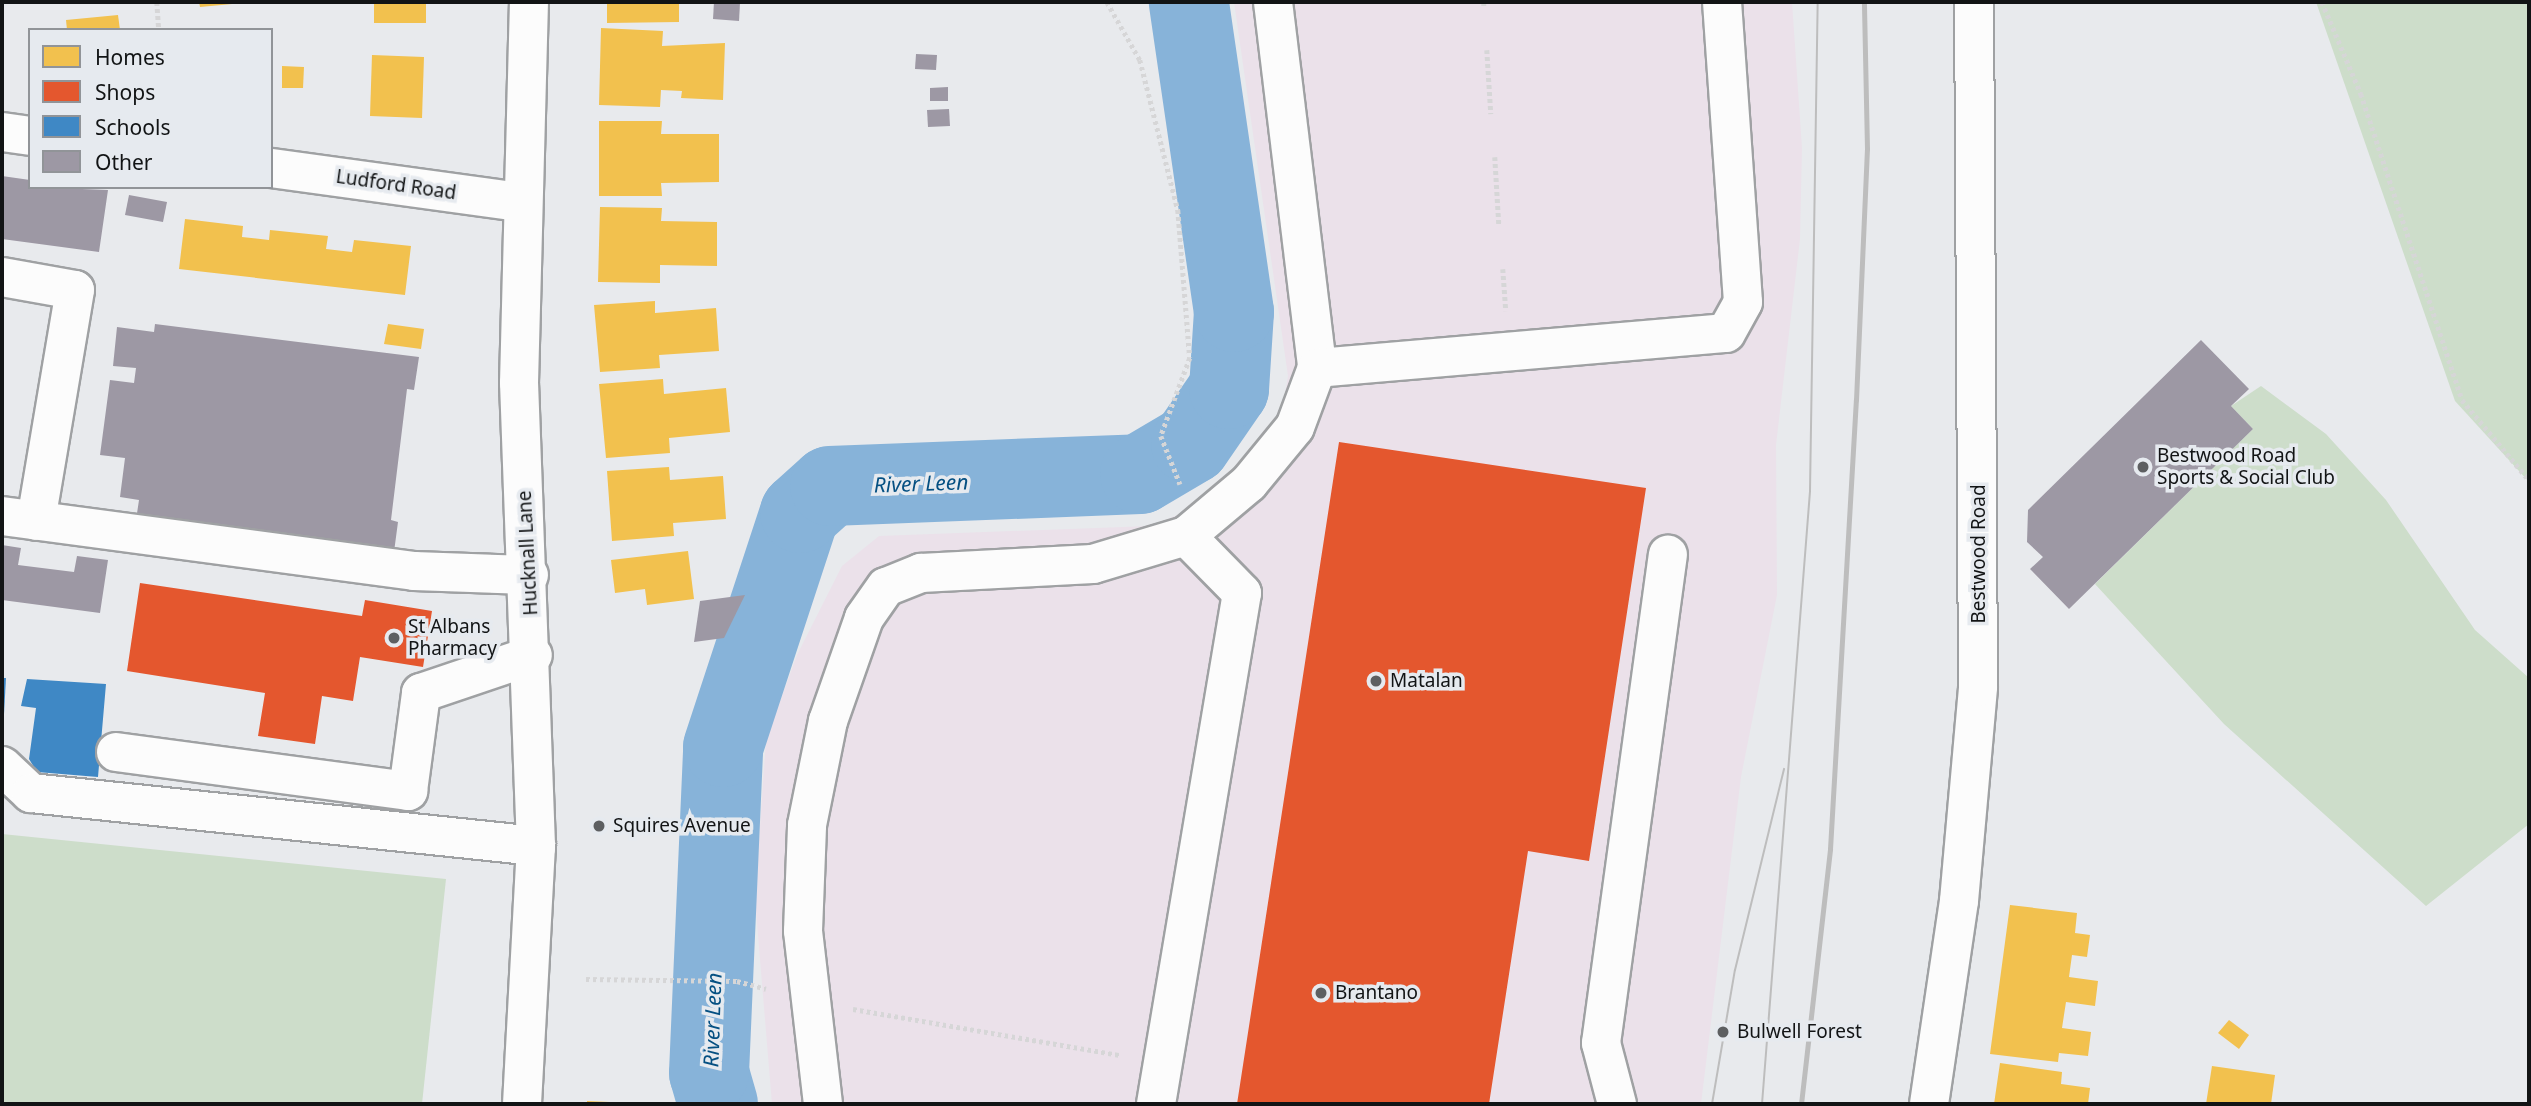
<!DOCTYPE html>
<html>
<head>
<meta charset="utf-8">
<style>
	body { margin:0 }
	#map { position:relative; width:2531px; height:1106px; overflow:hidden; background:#e8eaed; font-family:"Noto Sans",sans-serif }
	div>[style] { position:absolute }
	.commercial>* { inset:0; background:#ebe1ea }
	.green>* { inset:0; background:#cdddca }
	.homes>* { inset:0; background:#f2c14e }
	.shops>* { inset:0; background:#e4572e }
	.schools>* { inset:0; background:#3f88c5 }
	.river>* { height:80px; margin:-40px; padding:0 40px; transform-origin:40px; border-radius:40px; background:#87b3d9 }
	.building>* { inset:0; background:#9d98a4 }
	.path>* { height:4.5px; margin-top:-2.25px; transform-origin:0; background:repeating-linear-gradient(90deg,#d6d6d7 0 3.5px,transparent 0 7px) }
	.roads { filter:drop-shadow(2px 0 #9fa1a3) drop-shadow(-2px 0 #9fa1a3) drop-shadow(0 2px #9fa1a3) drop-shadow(0 -2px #9fa1a3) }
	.minor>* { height:38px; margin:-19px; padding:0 19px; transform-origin:19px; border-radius:19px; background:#fcfcfc }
	.major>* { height:38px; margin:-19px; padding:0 19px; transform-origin:19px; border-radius:19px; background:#fcfcfc }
	.tram>* { height:2px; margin:-1px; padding:0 1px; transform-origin:1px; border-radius:1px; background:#bdbdbd }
	.rail>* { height:5px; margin:-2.5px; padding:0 2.5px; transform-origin:2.5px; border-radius:2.5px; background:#bdbdbd }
	.dots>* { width:19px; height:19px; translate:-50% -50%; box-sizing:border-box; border:4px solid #e6eaef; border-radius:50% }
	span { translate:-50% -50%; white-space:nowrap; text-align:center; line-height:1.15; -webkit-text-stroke:7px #e6eaef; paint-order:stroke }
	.street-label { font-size:19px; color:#121415 }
	.poi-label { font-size:19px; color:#121415 }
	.left { translate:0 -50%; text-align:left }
	.water-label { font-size:21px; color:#055082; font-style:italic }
	.frame { position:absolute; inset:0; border:4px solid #121415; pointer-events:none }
	.legend { position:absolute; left:28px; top:28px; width:245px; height:161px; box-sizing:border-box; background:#e6eaef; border:2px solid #919498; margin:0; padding:9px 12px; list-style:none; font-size:21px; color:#121415 }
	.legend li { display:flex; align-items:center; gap:14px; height:35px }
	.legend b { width:35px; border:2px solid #919498 }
</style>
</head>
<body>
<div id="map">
	<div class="commercial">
		<div style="clip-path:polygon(1234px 2px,1792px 2px,1802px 148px,1800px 239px,1776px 445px,1777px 595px,1741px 777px,1701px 1104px,772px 1104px,755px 899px,766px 740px,797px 655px,842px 566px,879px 536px,1150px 526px,1190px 510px,1230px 477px,1281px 417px,1288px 376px)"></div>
	</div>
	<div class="green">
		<div style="clip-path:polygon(2316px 2px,2529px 2px,2529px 482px,2455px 401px)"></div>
		<div style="clip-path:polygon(2261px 386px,2326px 434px,2386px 500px,2475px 630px,2529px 678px,2529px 824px,2426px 906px,2224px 724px,2095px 584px,2253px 429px,2231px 406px)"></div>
		<div style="clip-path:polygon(2px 834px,446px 879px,422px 1104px,2px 1104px)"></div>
	</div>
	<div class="homes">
		<div style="clip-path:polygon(199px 2px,232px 2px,232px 4px,200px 7px)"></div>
		<div style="clip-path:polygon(374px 2px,426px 2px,426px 23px,374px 23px)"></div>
		<div style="clip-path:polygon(607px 2px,679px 2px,679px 22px,607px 23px)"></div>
		<div style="clip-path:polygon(118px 15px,120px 30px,67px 30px,66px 20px)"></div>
		<div style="clip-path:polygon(601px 28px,663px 31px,662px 46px,725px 43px,723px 100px,681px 98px,682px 91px,661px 90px,660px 107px,599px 105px)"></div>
		<div style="clip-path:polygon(372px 55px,424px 57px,422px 118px,370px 116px)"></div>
		<div style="clip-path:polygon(282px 66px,304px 67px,303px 88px,282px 88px)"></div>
		<div style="clip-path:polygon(599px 121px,662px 121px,661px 134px,719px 134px,719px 182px,661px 183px,662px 196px,599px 196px)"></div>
		<div style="clip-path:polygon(600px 207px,662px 208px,661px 221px,717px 222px,717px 266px,660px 265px,660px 283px,598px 282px)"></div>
		<div style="clip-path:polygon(185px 219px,243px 226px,242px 237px,269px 240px,270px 230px,328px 236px,326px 249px,352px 252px,354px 240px,411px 246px,405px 295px,179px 269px)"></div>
		<div style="clip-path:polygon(655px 301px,655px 313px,716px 308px,719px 351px,659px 355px,660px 368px,600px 372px,594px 305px)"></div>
		<div style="clip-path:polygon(388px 324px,424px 329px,421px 349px,384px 344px)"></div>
		<div style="clip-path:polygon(663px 379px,664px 394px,726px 388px,730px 432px,669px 438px,670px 453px,606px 458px,599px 384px)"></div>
		<div style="clip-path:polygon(669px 467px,670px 480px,723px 476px,726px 519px,673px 523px,674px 536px,612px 541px,607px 471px)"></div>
		<div style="clip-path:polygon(688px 551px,694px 599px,647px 605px,645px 589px,615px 593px,611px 560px)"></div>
		<div style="clip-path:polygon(2010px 905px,2077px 913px,2075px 933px,2090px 935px,2087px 957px,2072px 955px,2069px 977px,2098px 981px,2095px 1006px,2066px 1002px,2062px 1028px,2091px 1032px,2088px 1056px,2059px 1053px,2058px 1062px,1990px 1054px)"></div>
		<div style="clip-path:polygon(2229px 1020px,2249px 1035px,2239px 1049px,2218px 1033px)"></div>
		<div style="clip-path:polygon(2000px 1063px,2062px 1072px,2061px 1084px,2090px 1088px,2088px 1104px,1994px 1104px)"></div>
		<div style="clip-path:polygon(2212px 1066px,2275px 1075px,2271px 1104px,2206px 1104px)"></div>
		<div style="clip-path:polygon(587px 1101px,610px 1102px,610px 1104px,587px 1104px)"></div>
	</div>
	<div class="shops">
		<div style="clip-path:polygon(1339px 442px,1646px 488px,1589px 861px,1528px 851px,1489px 1104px,1237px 1104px)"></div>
		<div style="clip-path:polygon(140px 583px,362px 616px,365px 600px,432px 611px,423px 667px,360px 657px,353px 701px,322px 696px,315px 744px,258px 736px,265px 693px,127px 671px)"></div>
	</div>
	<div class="schools">
		<div style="clip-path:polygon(2px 678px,6px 678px,4px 714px,2px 714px)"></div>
		<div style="clip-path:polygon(27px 679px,106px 684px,98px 777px,37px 772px,29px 759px,36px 708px,21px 706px)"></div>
	</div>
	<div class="river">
		<div style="left:718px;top:1104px;width:32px;rotate:-106deg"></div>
		<div style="left:709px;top:1073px;width:326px;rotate:-87.5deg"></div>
		<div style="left:723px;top:747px;width:246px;rotate:-71.8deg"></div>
		<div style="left:800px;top:513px;width:40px;rotate:-42deg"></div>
		<div style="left:830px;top:486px;width:310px;rotate:-2.2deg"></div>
		<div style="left:1140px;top:474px;width:59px;rotate:-30.5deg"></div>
		<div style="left:1191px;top:444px;width:67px;rotate:-55.4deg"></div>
		<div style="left:1229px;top:389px;width:77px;rotate:-86.3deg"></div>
		<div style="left:1234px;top:312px;width:313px;rotate:-98.3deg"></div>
	</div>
	<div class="building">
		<div style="clip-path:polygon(714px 2px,740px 3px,739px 21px,713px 19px)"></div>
		<div style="clip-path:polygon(916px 54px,937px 55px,936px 70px,915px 69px)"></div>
		<div style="clip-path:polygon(948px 87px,948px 101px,930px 101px,930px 88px)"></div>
		<div style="clip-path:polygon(949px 109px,950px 126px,928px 127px,927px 110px)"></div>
		<div style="clip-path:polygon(2px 176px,30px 180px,30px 187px,108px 190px,99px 252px,2px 239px)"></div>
		<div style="clip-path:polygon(129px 195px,167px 202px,163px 222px,125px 215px)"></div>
		<div style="clip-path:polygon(155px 324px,419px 357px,414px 390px,407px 389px,391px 520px,398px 522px,394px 552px,136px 520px,139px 500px,120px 497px,125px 458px,100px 455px,110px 380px,134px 383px,136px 368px,113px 366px,117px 327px,154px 332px)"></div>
		<div style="clip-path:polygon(2201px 340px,2249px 389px,2231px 406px,2253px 429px,2069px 609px,2030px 569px,2043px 557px,2027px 542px,2028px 510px)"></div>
		<div style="clip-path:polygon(2px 545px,21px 548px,18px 565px,74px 572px,77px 556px,108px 560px,100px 613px,2px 600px)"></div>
		<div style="clip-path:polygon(745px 595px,724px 638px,694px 642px,700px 601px)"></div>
	</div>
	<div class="path">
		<div style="left:157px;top:2px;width:28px;rotate:86deg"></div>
		<div style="left:1107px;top:2px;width:67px;rotate:60.4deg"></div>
		<div style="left:1140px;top:60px;width:155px;rotate:75.8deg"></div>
		<div style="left:1178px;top:210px;width:148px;rotate:85.4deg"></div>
		<div style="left:1190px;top:358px;width:83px;rotate:110.4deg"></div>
		<div style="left:1161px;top:436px;width:52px;rotate:68.4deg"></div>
		<div style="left:1484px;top:2px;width:6px;rotate:90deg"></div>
		<div style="left:2322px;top:2px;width:100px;rotate:67deg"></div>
		<div style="left:2361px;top:94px;width:322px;rotate:71.7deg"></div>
		<div style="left:2462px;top:400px;width:104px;rotate:50.1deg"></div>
		<div style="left:1487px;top:50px;width:64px;rotate:86.4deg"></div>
		<div style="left:1495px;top:157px;width:67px;rotate:86.6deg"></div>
		<div style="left:1503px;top:269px;width:42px;rotate:85.9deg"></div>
		<div style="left:586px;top:979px;width:151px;rotate:0.8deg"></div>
		<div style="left:737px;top:981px;width:30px;rotate:15deg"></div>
		<div style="left:853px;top:1009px;width:271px;rotate:9.8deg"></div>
	</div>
	<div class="roads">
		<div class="minor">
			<div style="left:1273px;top:2px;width:369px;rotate:83.1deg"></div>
			<div style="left:1317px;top:368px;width:410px;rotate:-4.9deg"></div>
			<div style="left:1726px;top:333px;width:35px;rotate:-61deg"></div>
			<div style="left:1743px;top:302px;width:301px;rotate:-94deg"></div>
			<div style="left:2px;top:132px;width:28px;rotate:8deg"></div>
			<div style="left:271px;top:168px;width:251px;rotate:7.8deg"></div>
			<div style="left:2px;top:277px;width:74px;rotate:10.1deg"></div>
			<div style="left:75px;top:290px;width:234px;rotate:99.6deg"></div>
			<div style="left:2px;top:516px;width:416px;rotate:7.6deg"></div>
			<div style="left:414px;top:571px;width:115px;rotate:2deg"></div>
			<div style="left:116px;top:752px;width:295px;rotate:7.6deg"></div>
			<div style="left:408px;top:791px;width:99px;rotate:-82.4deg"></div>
			<div style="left:421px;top:693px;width:118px;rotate:-18.7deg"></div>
			<div style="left:2px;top:766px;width:40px;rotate:43deg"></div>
			<div style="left:31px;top:793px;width:508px;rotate:5.99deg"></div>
			<div style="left:823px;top:1104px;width:174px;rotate:-96.6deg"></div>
			<div style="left:803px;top:931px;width:106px;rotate:-87.8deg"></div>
			<div style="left:807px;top:825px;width:106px;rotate:-78.6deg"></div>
			<div style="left:828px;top:721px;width:109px;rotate:-70.7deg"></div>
			<div style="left:864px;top:618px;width:38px;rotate:-55deg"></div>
			<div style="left:886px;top:587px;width:38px;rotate:-22deg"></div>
			<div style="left:921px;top:573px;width:172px;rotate:-3deg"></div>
			<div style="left:1093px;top:564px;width:97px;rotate:-16.8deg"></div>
			<div style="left:1186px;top:536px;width:82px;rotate:-40.1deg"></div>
			<div style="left:1249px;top:483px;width:72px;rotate:-50.6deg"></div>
			<div style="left:1295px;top:427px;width:63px;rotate:-69.6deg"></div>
			<div style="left:1156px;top:1104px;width:518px;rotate:-80.45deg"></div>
			<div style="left:1242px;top:593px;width:80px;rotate:-134.5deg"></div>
			<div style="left:1617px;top:1104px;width:63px;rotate:-104.7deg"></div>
			<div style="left:1601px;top:1043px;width:493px;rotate:-82.2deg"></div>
			<div style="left:1929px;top:1104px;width:205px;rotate:-81.6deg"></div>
			<div style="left:1959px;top:901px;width:215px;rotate:-84.9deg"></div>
			<div style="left:1978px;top:687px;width:685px;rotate:-90.33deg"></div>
		</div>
		<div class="major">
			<div style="left:522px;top:1104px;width:258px;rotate:-86.9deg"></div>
			<div style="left:536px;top:846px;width:463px;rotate:-92.1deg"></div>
			<div style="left:519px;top:383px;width:381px;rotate:-88.5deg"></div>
		</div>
	</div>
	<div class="tram">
		<div style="left:1712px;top:1104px;width:136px;rotate:-80.3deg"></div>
		<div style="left:1735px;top:970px;width:207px;rotate:-76.3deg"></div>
		<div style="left:1762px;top:1104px;width:615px;rotate:-85.52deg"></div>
		<div style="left:1810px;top:491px;width:489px;rotate:-89.1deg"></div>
	</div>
	<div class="rail">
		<div style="left:1801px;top:1104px;width:257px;rotate:-83.5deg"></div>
		<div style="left:1830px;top:849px;width:450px;rotate:-86.7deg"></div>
		<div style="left:1856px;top:400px;width:251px;rotate:-87.5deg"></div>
		<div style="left:1867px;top:149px;width:147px;rotate:-91.2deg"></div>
	</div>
	<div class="dots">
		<div style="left:2143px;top:467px;background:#5d5f61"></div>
		<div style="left:394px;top:638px;background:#5d5f61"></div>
		<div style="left:1376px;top:681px;background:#5d5f61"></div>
		<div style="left:599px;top:826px;background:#5d5f61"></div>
		<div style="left:1321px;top:993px;background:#5d5f61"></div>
		<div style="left:1723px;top:1032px;background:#5d5f61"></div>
	</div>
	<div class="street-label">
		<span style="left:396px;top:185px;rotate:8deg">Ludford Road</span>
		<span style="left:528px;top:553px;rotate:-93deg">Hucknall Lane</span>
		<span style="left:1979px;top:554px;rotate:-90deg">Bestwood Road</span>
	</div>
	<div class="poi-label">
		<span class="left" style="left:2157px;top:467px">Bestwood Road<br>Sports &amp; Social Club</span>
		<span class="left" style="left:408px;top:638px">St Albans<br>Pharmacy</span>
		<span class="left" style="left:1390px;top:681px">Matalan</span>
		<span class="left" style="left:613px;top:826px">Squires Avenue</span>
		<span class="left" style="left:1335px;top:993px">Brantano</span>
		<span class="left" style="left:1737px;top:1032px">Bulwell Forest</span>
	</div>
	<div class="water-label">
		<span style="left:921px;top:483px;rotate:-2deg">River Leen</span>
		<span style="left:712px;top:1020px;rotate:-88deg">River Leen</span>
	</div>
	<div class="frame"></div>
	<ul class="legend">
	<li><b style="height:19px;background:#f2c14e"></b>Homes</li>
	<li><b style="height:19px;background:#e4572e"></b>Shops</li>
	<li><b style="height:19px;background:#3f88c5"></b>Schools</li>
	<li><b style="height:19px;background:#9d98a4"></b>Other</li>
	</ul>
</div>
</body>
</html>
